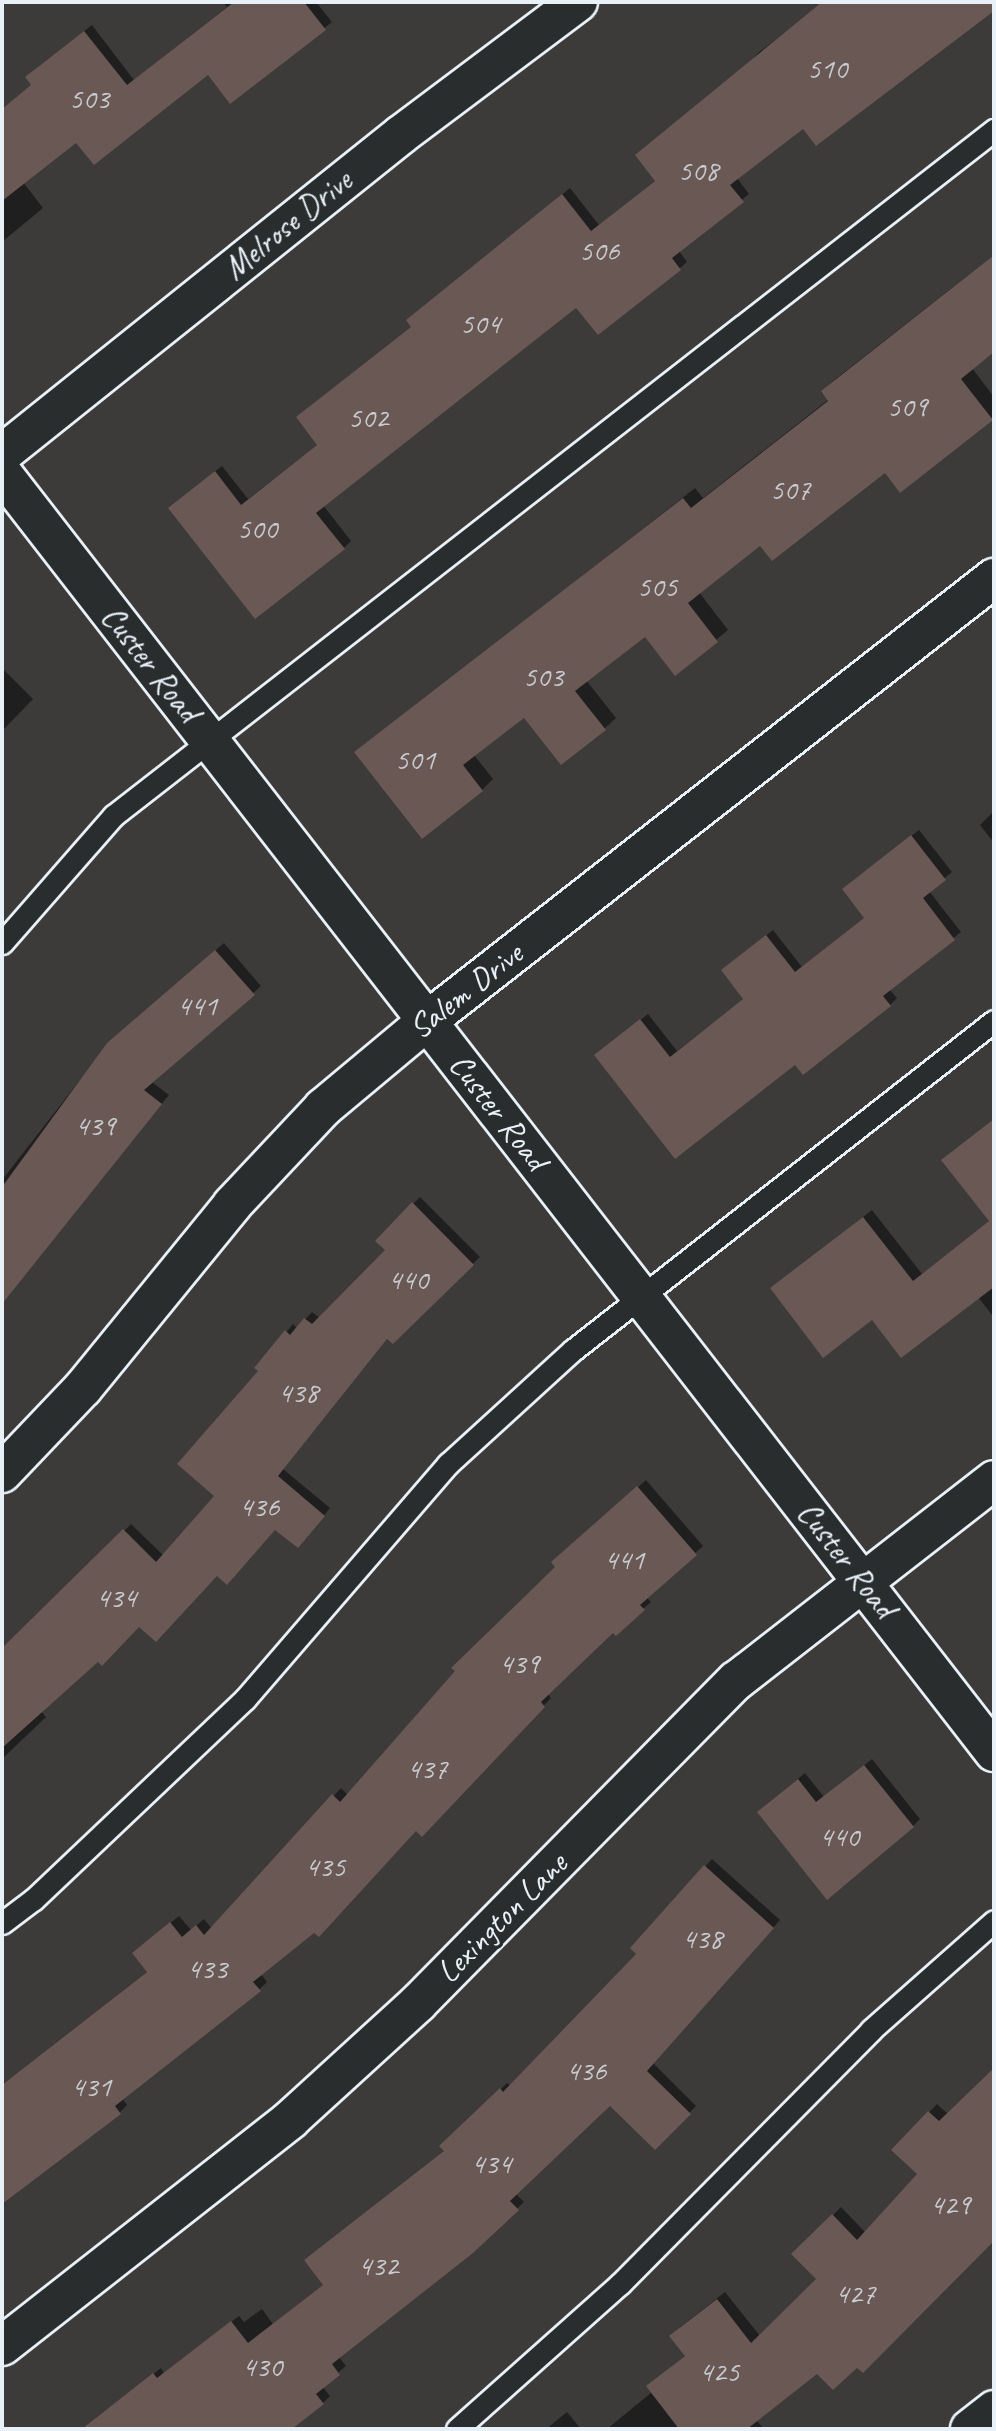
<!DOCTYPE html>
<html>
<head>
<meta charset="utf-8">
<style>
	body { margin:0 }
	#map { position:relative; width:996px; height:2431px; overflow:hidden; background:#3d3a3a; font-family:Caveat,sans-serif }
	div>[style] { position:absolute }
	.shadow>* { inset:0; background:#0007 }
	.building>* { inset:0; background:#6a5855 }
	.roads { filter:drop-shadow(2px 0 #e8f1f8) drop-shadow(-2px 0 #e8f1f8) drop-shadow(0 2px #e8f1f8) drop-shadow(0 -2px #e8f1f8) }
	.lane>* { height:21px; margin:-10.5px; padding:0 10.5px; transform-origin:10.5px; border-radius:10.5px; background:#2a2d2e }
	.street>* { height:38px; margin:-19px; padding:0 19px; transform-origin:19px; border-radius:19px; background:#2a2d2e }
	.secondary>* { height:38px; margin:-19px; padding:0 19px; transform-origin:19px; border-radius:19px; background:#2a2d2e }
	span { translate:-50% -50%; white-space:nowrap; text-align:center; line-height:1.15; -webkit-text-stroke:7px #2a2d2e; paint-order:stroke }
	.number-label { font-size:30px; color:#c8cbcf }
	.number-label span { -webkit-text-stroke-width:0 }
	.street-label { font-size:33px; color:#e8f1f8 }
	.frame { position:absolute; inset:0; border:4px solid #e8f1f8; pointer-events:none }
</style>
</head>
<body>
<div id="map">
	<div class="shadow">
		<div style="clip-path:polygon(223px 2px,316px 2px,332px 22px,231px 102px,208px 73px,77px 141px,23px 182px,43px 208px,2px 242px,2px 109px,33px 85px,34px 70px,92px 25px,134px 80px,227px 7px)"></div>
		<div style="clip-path:polygon(824px 2px,994px 2px,994px 8px,816px 144px,803px 126px,737px 178px,749px 194px,679px 251px,687px 262px,680px 268px,598px 333px,577px 305px,323px 505px,351px 541px,344px 548px,177px 501px,222px 466px,248px 499px,319px 444px,413px 326px,415px 313px,570px 188px,599px 225px,656px 180px,758px 53px)"></div>
		<div style="clip-path:polygon(994px 255px,994px 350px,972px 368px,994px 397px,994px 417px,885px 471px,761px 544px,699px 592px,728px 630px,676px 673px,645px 634px,586px 680px,616px 718px,604px 729px,524px 715px,474px 755px,493px 779px,482px 790px,357px 752px,695px 488px,703px 498px,829px 399px,823px 391px,834px 380px)"></div>
		<div style="clip-path:polygon(2px 668px,33px 699px,2px 731px)"></div>
		<div style="clip-path:polygon(994px 811px,994px 843px,980px 825px)"></div>
		<div style="clip-path:polygon(919px 830px,952px 872px,929px 891px,961px 932px,889px 989px,897px 998px,890px 1005px,795px 1062px,675px 1157px,603px 1049px,648px 1014px,677px 1051px,745px 998px,730px 964px,773px 930px,802px 967px,866px 917px,851px 882px)"></div>
		<div style="clip-path:polygon(224px 943px,261px 986px,152px 1082px,169px 1095px,2px 1298px,2px 1180px,108px 1044px)"></div>
		<div style="clip-path:polygon(994px 1120px,992px 1315px,978px 1297px,872px 1318px,772px 1288px,872px 1210px,922px 1274px,991px 1220px,952px 1152px)"></div>
		<div style="clip-path:polygon(420px 1197px,480px 1257px,393px 1342px,388px 1337px,283px 1469px,330px 1508px,305px 1539px,275px 1528px,217px 1574px,139px 1625px,41px 1711px,46px 1717px,2px 1759px,2px 1648px,56px 1601px,131px 1524px,164px 1556px,216px 1496px,261px 1371px,257px 1367px,293px 1324px,297px 1328px,312px 1312px,320px 1318px,387px 1249px,377px 1240px)"></div>
		<div style="clip-path:polygon(646px 1480px,703px 1546px,646px 1597px,651px 1602px,643px 1609px,613px 1631px,547px 1693px,551px 1698px,430px 1827px,416px 1829px,314px 1931px,261px 1974px,267px 1982px,260px 1989px,122px 2098px,127px 2105px,120px 2112px,2px 2202px,2px 2079px,5px 2083px,148px 1971px,142px 1946px,179px 1916px,191px 1930px,204px 1919px,212px 1929px,341px 1788px,348px 1795px,557px 1567px,561px 1555px)"></div>
		<div style="clip-path:polygon(872px 1759px,920px 1819px,913px 1826px,766px 1805px,805px 1773px,824px 1797px)"></div>
		<div style="clip-path:polygon(712px 1859px,780px 1920px,653px 2063px,696px 2106px,655px 2148px,610px 2104px,515px 2193px,524px 2202px,471px 2252px,338px 2356px,346px 2366px,322px 2386px,330px 2396px,323px 2403px,286px 2413px,264px 2429px,240px 2429px,234px 2422px,225px 2429px,83px 2429px,161px 2368px,164px 2373px,239px 2316px,244px 2322px,262px 2309px,273px 2324px,325px 2284px,445px 2150px,448px 2139px,507px 2083px,511px 2086px,639px 1954px,632px 1948px)"></div>
		<div style="clip-path:polygon(994px 2070px,994px 2240px,895px 2339px,818px 2372px,756px 2420px,764px 2429px,607px 2429px,652px 2392px,656px 2379px,686px 2355px,679px 2328px,725px 2292px,760px 2336px,818px 2279px,794px 2254px,841px 2207px,866px 2233px,920px 2174px,893px 2150px,937px 2104px,948px 2114px)"></div>
		<div style="clip-path:polygon(567px 2412px,581px 2429px,546px 2429px)"></div>
	</div>
	<div class="building">
		<div style="clip-path:polygon(234px 2px,304px 2px,326px 30px,230px 104px,208px 75px,94px 165px,76px 143px,2px 201px,2px 109px,31px 85px,25px 77px,84px 31px,127px 85px)"></div>
		<div style="clip-path:polygon(822px 2px,994px 2px,994px 11px,816px 146px,803px 129px,730px 185px,744px 202px,672px 258px,681px 270px,598px 335px,576px 308px,316px 513px,345px 549px,255px 619px,168px 508px,215px 471px,241px 505px,317px 445px,296px 417px,411px 327px,406px 320px,562px 194px,591px 231px,655px 181px,635px 155px)"></div>
		<div style="clip-path:polygon(994px 255px,994px 352px,961px 379px,993px 420px,900px 493px,885px 473px,772px 561px,760px 546px,688px 603px,718px 642px,675px 676px,645px 637px,575px 691px,606px 730px,561px 765px,524px 718px,463px 765px,483px 791px,422px 839px,354px 752px,683px 498px,691px 508px,828px 401px,821px 391px)"></div>
		<div style="clip-path:polygon(911px 835px,946px 880px,923px 898px,955px 940px,883px 996px,891px 1006px,803px 1075px,795px 1065px,675px 1159px,594px 1055px,640px 1019px,670px 1057px,743px 999px,721px 970px,766px 935px,795px 972px,864px 918px,842px 889px)"></div>
		<div style="clip-path:polygon(215px 950px,255px 995px,144px 1090px,162px 1104px,2px 1304px,2px 1187px,107px 1043px)"></div>
		<div style="clip-path:polygon(994px 1119px,994px 1287px,901px 1358px,872px 1320px,823px 1358px,770px 1288px,863px 1217px,913px 1281px,989px 1221px,941px 1160px)"></div>
		<div style="clip-path:polygon(412px 1202px,474px 1265px,393px 1344px,387px 1339px,278px 1476px,325px 1516px,298px 1548px,275px 1530px,227px 1585px,217px 1576px,156px 1642px,139px 1627px,102px 1666px,98px 1662px,2px 1748px,2px 1648px,123px 1529px,156px 1562px,214px 1496px,177px 1464px,258px 1371px,254px 1368px,285px 1330px,290px 1335px,304px 1318px,312px 1324px,385px 1250px,375px 1241px)"></div>
		<div style="clip-path:polygon(637px 1486px,697px 1555px,640px 1605px,645px 1610px,616px 1636px,613px 1633px,541px 1702px,545px 1707px,422px 1837px,416px 1831px,319px 1937px,314px 1933px,253px 1982px,261px 1991px,115px 2106px,121px 2114px,2px 2204px,2px 2085px,147px 1972px,132px 1953px,170px 1922px,182px 1937px,196px 1925px,204px 1935px,332px 1794px,340px 1802px,455px 1671px,451px 1668px,555px 1567px,551px 1562px)"></div>
		<div style="clip-path:polygon(864px 1765px,914px 1827px,827px 1900px,757px 1812px,798px 1779px,816px 1802px)"></div>
		<div style="clip-path:polygon(704px 1865px,774px 1928px,647px 2071px,691px 2114px,655px 2150px,610px 2106px,510px 2201px,519px 2210px,473px 2253px,332px 2364px,340px 2375px,316px 2394px,324px 2404px,292px 2429px,82px 2429px,153px 2373px,157px 2378px,231px 2321px,248px 2343px,323px 2285px,304px 2260px,444px 2151px,439px 2146px,500px 2088px,503px 2092px,636px 1954px,630px 1948px)"></div>
		<div style="clip-path:polygon(994px 2068px,994px 2241px,863px 2373px,857px 2368px,833px 2390px,817px 2374px,747px 2429px,679px 2429px,646px 2386px,685px 2356px,669px 2336px,717px 2299px,751px 2343px,816px 2279px,791px 2254px,832px 2214px,857px 2240px,917px 2174px,891px 2150px,928px 2111px,939px 2121px)"></div>
	</div>
	<div class="roads">
		<div class="lane">
			<div style="left:2px;top:943px;width:169px;rotate:-48.8deg"></div>
			<div style="left:113px;top:816px;width:1117px;rotate:-37.91deg"></div>
			<div style="left:2px;top:1923px;width:39px;rotate:-37deg"></div>
			<div style="left:33px;top:1900px;width:292px;rotate:-43.5deg"></div>
			<div style="left:245px;top:1699px;width:311px;rotate:-49.2deg"></div>
			<div style="left:448px;top:1464px;width:169px;rotate:-42.4deg"></div>
			<div style="left:573px;top:1350px;width:534px;rotate:-38.01deg"></div>
			<div style="left:457px;top:2429px;width:218px;rotate:-41.7deg"></div>
			<div style="left:620px;top:2284px;width:357px;rotate:-45.3deg"></div>
			<div style="left:871px;top:2030px;width:164px;rotate:-41.5deg"></div>
		</div>
		<div class="street">
			<div style="left:2px;top:1473px;width:117px;rotate:-46.4deg"></div>
			<div style="left:83px;top:1388px;width:236px;rotate:-50.8deg"></div>
			<div style="left:232px;top:1205px;width:133px;rotate:-46.8deg"></div>
			<div style="left:323px;top:1108px;width:136px;rotate:-39.9deg"></div>
			<div style="left:427px;top:1021px;width:720px;rotate:-38deg"></div>
			<div style="left:2px;top:2346px;width:367px;rotate:-38.1deg"></div>
			<div style="left:291px;top:2119px;width:172px;rotate:-42.4deg"></div>
			<div style="left:418px;top:2003px;width:453px;rotate:-45.4deg"></div>
			<div style="left:736px;top:1681px;width:327px;rotate:-37.9deg"></div>
			<div style="left:970px;top:2429px;width:31px;rotate:-38deg"></div>
		</div>
		<div class="secondary">
			<div style="left:2px;top:454px;width:512px;rotate:-38.66deg"></div>
			<div style="left:402px;top:134px;width:220px;rotate:-36.9deg"></div>
			<div style="left:2px;top:473px;width:1619px;rotate:52.2deg"></div>
		</div>
	</div>
	<div class="number-label">
		<span style="left:827px;top:68px">510</span>
		<span style="left:89px;top:98px">503</span>
		<span style="left:698px;top:170px">508</span>
		<span style="left:599px;top:250px">506</span>
		<span style="left:480px;top:323px">504</span>
		<span style="left:907px;top:406px">509</span>
		<span style="left:368px;top:417px">502</span>
		<span style="left:790px;top:489px">507</span>
		<span style="left:257px;top:528px">500</span>
		<span style="left:657px;top:586px">505</span>
		<span style="left:543px;top:676px">503</span>
		<span style="left:415px;top:759px">501</span>
		<span style="left:197px;top:1005px">441</span>
		<span style="left:95px;top:1125px">439</span>
		<span style="left:408px;top:1279px">440</span>
		<span style="left:298px;top:1392px">438</span>
		<span style="left:259px;top:1506px">436</span>
		<span style="left:624px;top:1559px">441</span>
		<span style="left:116px;top:1597px">434</span>
		<span style="left:519px;top:1663px">439</span>
		<span style="left:427px;top:1768px">437</span>
		<span style="left:839px;top:1836px">440</span>
		<span style="left:325px;top:1866px">435</span>
		<span style="left:702px;top:1938px">438</span>
		<span style="left:207px;top:1968px">433</span>
		<span style="left:586px;top:2070px">436</span>
		<span style="left:91px;top:2086px">431</span>
		<span style="left:491px;top:2163px">434</span>
		<span style="left:950px;top:2204px">429</span>
		<span style="left:378px;top:2265px">432</span>
		<span style="left:855px;top:2293px">427</span>
		<span style="left:262px;top:2366px">430</span>
		<span style="left:719px;top:2371px">425</span>
	</div>
	<div class="street-label">
		<span style="left:288px;top:225px;rotate:-39deg">Melrose Drive</span>
		<span style="left:150px;top:664px;rotate:52deg">Custer Road</span>
		<span style="left:466px;top:991px;rotate:-38deg">Salem Drive</span>
		<span style="left:498px;top:1112px;rotate:52deg">Custer Road</span>
		<span style="left:846px;top:1560px;rotate:52deg">Custer Road</span>
		<span style="left:502px;top:1918px;rotate:-45deg">Lexington Lane</span>
	</div>
	<div class="frame"></div>
</div>
</body>
</html>
